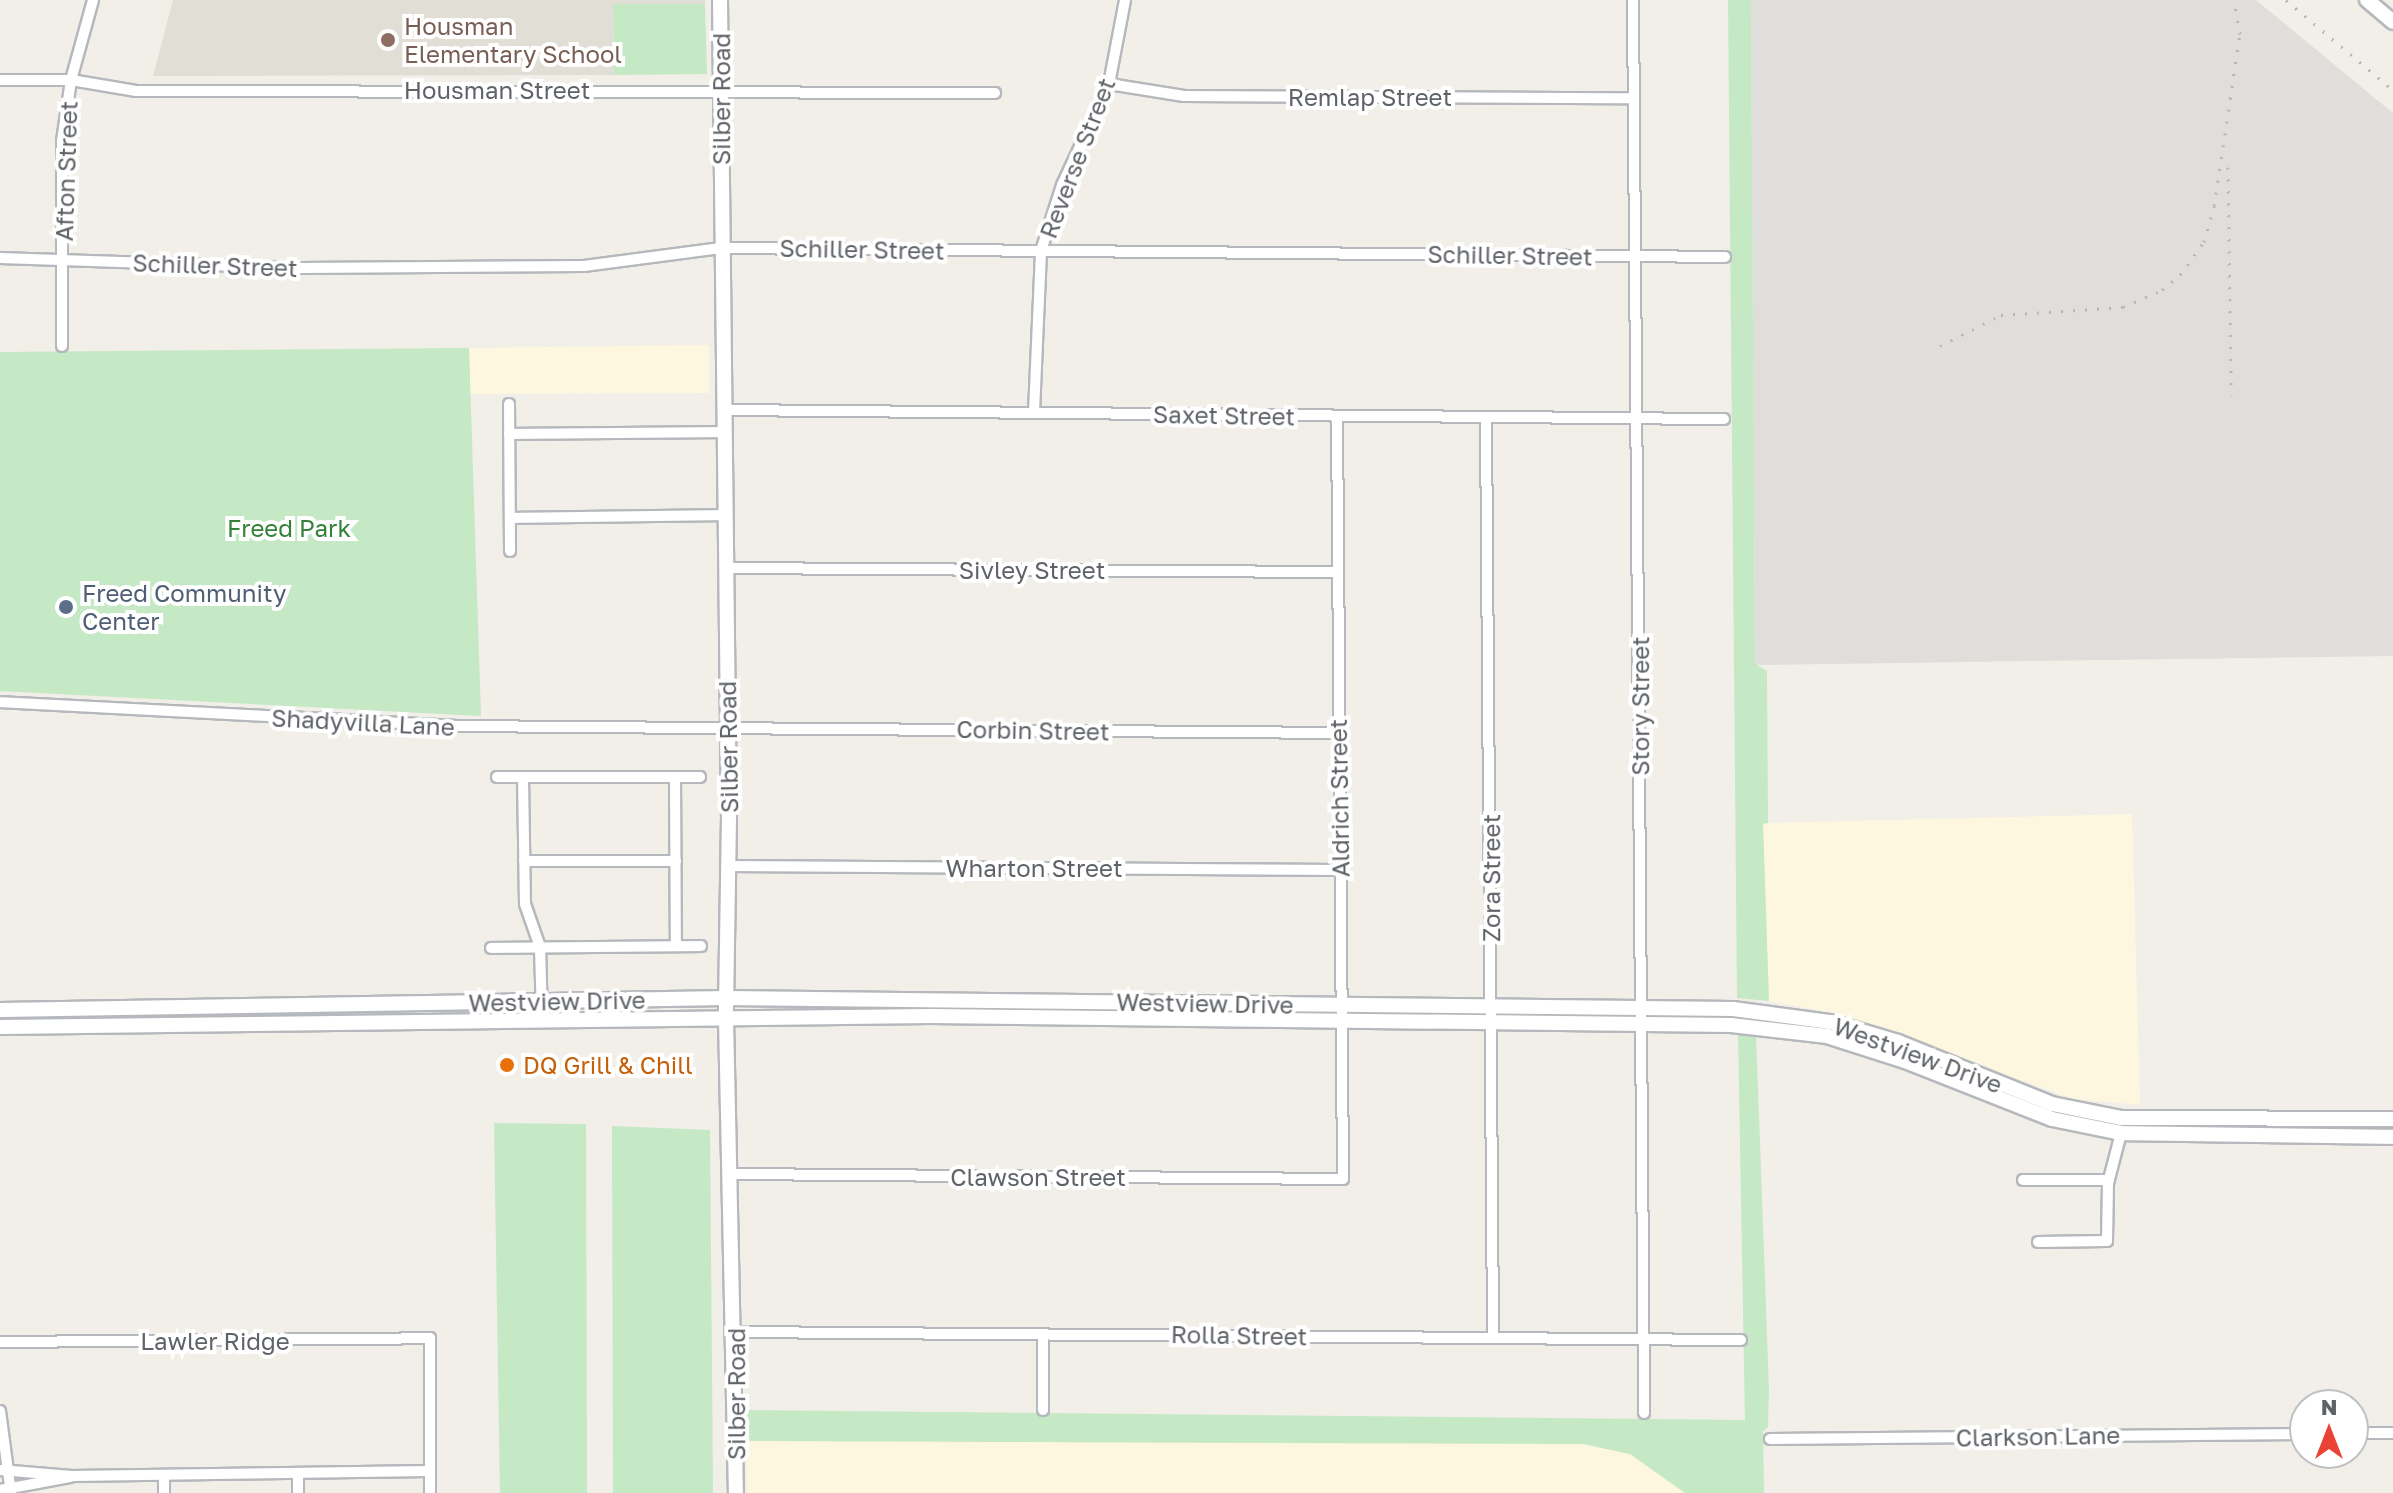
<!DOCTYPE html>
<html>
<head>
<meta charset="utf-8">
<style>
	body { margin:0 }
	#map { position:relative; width:2393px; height:1493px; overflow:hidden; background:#f1efe8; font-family:"Golos Text",sans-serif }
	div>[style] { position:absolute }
	.commercial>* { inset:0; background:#fef7e0 }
	.industrial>* { inset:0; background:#e0deda }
	.education>* { inset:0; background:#e1ded6 }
	.green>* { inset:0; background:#c5e8c5 }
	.roads { filter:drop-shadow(2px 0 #b5b8bc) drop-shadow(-2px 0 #b5b8bc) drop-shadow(0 2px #b5b8bc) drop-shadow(0 -2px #b5b8bc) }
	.street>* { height:10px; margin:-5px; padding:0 5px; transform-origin:5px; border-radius:5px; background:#fff }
	.secondary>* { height:14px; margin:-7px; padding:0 7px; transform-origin:7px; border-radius:7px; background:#fff }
	.rail>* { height:3px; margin-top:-1.5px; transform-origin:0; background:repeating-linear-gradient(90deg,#b6b7b8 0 2px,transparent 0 12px) }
	.dots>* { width:22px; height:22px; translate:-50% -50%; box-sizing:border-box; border:4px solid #fff; border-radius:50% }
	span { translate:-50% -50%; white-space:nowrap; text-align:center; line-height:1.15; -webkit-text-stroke:8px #fff; paint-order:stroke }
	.education-label { font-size:24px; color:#785e54 }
	.left { translate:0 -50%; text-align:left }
	.street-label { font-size:24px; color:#5f6368 }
	.park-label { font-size:24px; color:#348238 }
	.service-label { font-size:24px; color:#4e5e75 }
	.food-label { font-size:24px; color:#c56008 }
	.north { position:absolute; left:2289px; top:1389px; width:80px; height:80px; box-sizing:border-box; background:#fff; border:2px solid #bfc1c3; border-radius:50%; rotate:0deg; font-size:22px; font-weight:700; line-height:32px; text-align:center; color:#5f6368 }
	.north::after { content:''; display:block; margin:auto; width:28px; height:36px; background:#ea4335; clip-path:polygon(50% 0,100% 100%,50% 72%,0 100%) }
</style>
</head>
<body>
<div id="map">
	<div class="commercial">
		<div style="clip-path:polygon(709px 345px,709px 393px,470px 394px,469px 348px)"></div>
		<div style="clip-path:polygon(2132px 814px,2140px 1105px,2074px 1099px,1837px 1014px,1769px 1001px,1763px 823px)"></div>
		<div style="clip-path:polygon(746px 1441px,1583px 1444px,1630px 1454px,1685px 1493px,747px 1493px)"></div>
	</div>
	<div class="industrial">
		<div style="clip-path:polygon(1751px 0,2256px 0,2393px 113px,2393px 656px,1755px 665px)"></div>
	</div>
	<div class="education">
		<div style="clip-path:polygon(173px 0,705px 0,705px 4px,613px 4px,614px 75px,153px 76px)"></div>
	</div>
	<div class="green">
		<div style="clip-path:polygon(1728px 0,1751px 0,1755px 664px,1767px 671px,1768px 823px,1763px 824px,1769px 1001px,1737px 998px)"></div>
		<div style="clip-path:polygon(613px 4px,705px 4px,707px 74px,614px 75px)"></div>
		<div style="clip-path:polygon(469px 348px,481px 716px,0 691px,0 352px)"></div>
		<div style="clip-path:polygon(1738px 1033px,1756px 1035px,1769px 1389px,1768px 1427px,1763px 1431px,1764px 1493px,1685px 1493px,1630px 1454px,1583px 1444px,746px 1441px,744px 1410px,1745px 1420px)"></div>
		<div style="clip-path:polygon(494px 1123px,586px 1124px,587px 1493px,500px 1493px)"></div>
		<div style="clip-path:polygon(612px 1126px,710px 1130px,713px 1493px,613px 1493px)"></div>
	</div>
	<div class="roads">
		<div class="street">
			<div style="left:1633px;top:0;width:1413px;rotate:89.55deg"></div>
			<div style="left:0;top:80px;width:71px"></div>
			<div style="left:71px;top:80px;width:66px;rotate:9.6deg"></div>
			<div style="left:136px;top:91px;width:859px;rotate:0.13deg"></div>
			<div style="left:1109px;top:84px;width:76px;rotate:9.1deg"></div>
			<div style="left:1184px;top:96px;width:449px;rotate:0.3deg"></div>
			<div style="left:0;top:258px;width:301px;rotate:1.9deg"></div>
			<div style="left:301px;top:268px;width:283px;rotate:-0.4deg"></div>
			<div style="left:584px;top:266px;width:138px;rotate:-7.5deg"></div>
			<div style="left:721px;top:248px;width:1004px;rotate:0.51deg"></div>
			<div style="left:62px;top:346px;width:205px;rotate:-90deg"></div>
			<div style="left:62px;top:141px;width:62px;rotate:-81.6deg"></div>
			<div style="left:71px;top:80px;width:83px;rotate:-74.6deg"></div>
			<div style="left:509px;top:404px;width:147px;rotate:89.6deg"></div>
			<div style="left:724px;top:410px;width:1000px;rotate:0.52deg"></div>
			<div style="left:1034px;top:412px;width:161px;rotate:-87.5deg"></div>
			<div style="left:1041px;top:251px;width:69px;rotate:-72.3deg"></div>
			<div style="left:1062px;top:185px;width:111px;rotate:-65deg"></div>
			<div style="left:1109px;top:84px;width:86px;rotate:-79.2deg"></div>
			<div style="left:1486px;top:419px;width:919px;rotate:89.56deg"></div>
			<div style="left:509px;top:434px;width:215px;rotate:-0.5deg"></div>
			<div style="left:510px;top:518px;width:215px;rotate:-0.8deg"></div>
			<div style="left:726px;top:568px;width:611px;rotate:0.38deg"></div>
			<div style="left:0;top:702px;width:454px;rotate:3deg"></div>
			<div style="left:453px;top:726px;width:885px;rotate:0.45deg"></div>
			<div style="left:497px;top:777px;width:203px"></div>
			<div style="left:523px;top:777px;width:127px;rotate:89.1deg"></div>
			<div style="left:525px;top:904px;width:46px;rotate:70.8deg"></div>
			<div style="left:540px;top:947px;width:71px;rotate:88.4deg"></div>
			<div style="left:675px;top:777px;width:169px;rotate:89.7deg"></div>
			<div style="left:524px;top:861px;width:152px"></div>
			<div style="left:727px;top:866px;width:613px;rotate:0.37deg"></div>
			<div style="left:491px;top:948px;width:210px;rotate:-0.5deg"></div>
			<div style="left:732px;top:1174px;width:611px;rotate:0.47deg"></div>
			<div style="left:1343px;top:1179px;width:762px;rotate:-90.45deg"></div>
			<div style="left:2023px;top:1180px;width:86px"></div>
			<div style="left:2038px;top:1242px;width:69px;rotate:-0.8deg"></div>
			<div style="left:2107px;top:1241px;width:58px;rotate:-89deg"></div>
			<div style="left:2108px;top:1183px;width:52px;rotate:-75.4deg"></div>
			<div style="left:736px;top:1332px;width:1005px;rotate:0.46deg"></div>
			<div style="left:1043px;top:1334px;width:76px;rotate:90deg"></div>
			<div style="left:0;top:1342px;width:430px;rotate:-0.5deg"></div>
			<div style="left:430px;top:1338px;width:155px;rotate:90deg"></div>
			<div style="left:0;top:1411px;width:83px;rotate:82.4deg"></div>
			<div style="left:2353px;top:1433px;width:40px"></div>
			<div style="left:1770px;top:1439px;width:535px;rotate:-0.54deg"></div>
			<div style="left:0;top:1470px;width:72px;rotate:4.8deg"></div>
			<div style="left:72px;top:1476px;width:357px;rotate:-0.8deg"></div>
			<div style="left:298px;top:1473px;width:20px;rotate:90deg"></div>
			<div style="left:164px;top:1476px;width:17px;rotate:90deg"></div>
			<div style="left:0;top:1490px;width:71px;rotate:-10.5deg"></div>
		</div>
		<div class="secondary">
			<div style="left:720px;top:0;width:817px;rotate:89.37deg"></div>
			<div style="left:729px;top:817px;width:201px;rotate:90.9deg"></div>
			<div style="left:726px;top:1018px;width:475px;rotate:88.8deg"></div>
			<div style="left:2367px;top:0;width:34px;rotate:40deg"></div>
			<div style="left:0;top:1010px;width:726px;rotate:-0.95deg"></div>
			<div style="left:726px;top:998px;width:1007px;rotate:0.63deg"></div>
			<div style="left:1733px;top:1009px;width:99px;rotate:7.6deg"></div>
			<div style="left:1831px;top:1022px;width:70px;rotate:16.6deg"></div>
			<div style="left:1898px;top:1042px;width:166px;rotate:21.9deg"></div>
			<div style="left:2052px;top:1104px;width:70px;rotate:11.5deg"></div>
			<div style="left:2121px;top:1118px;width:272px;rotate:0.2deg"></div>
			<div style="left:0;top:1027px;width:930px;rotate:-0.68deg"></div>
			<div style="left:930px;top:1016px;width:801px;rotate:0.64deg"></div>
			<div style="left:1731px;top:1025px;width:97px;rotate:6.5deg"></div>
			<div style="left:1827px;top:1036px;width:82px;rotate:17.8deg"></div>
			<div style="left:1905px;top:1061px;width:158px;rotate:21.5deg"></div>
			<div style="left:2052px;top:1119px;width:70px;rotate:11.5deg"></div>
			<div style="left:2121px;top:1133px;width:272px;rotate:0.8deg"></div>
		</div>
	</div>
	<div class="rail">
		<div style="left:2286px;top:0;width:140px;rotate:40.1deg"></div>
		<div style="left:2230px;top:99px;width:66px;rotate:-81.3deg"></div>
		<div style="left:2240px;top:34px;width:35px;rotate:-100deg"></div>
		<div style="left:2228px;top:167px;width:228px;rotate:89.2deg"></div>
		<div style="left:1940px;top:346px;width:68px;rotate:-26.9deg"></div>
		<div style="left:2001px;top:315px;width:122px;rotate:-3.8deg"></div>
		<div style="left:2123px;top:307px;width:43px;rotate:-23.6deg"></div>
		<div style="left:2162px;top:290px;width:23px;rotate:-40deg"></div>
		<div style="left:2180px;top:275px;width:41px;rotate:-54deg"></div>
		<div style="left:2204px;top:242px;width:37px;rotate:-74deg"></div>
		<div style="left:2214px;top:206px;width:118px;rotate:-81.3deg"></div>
	</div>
	<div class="dots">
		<div style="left:388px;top:40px;background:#8d6e63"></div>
		<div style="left:66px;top:607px;background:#5c6f8a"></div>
		<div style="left:507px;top:1065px;background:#e8710a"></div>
	</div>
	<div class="education-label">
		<span class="left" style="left:404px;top:40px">Housman<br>Elementary School</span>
	</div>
	<div class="street-label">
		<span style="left:497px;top:90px">Housman Street</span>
		<span style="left:1370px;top:97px">Remlap Street</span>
		<span style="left:721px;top:99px;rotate:-90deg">Silber Road</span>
		<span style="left:1077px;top:158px;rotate:-69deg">Reverse Street</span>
		<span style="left:66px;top:171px;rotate:-88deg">Afton Street</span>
		<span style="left:862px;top:249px;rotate:1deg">Schiller Street</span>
		<span style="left:1510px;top:255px;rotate:1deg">Schiller Street</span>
		<span style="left:215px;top:265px;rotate:2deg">Schiller Street</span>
		<span style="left:1224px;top:415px;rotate:1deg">Saxet Street</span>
		<span style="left:1032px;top:570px">Sivley Street</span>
		<span style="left:1640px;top:706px;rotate:-90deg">Story Street</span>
		<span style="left:363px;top:722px;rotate:3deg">Shadyvilla Lane</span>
		<span style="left:1033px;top:730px;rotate:1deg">Corbin Street</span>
		<span style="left:728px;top:747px;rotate:-91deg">Silber Road</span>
		<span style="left:1339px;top:798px;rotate:-91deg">Aldrich Street</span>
		<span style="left:1034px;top:868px">Wharton Street</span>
		<span style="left:1491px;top:878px;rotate:-90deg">Zora Street</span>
		<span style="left:557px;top:1001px;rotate:-1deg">Westview Drive</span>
		<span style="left:1205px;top:1003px;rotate:1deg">Westview Drive</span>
		<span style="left:1918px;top:1055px;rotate:20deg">Westview Drive</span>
		<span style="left:1038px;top:1177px">Clawson Street</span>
		<span style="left:1239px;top:1335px;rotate:1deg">Rolla Street</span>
		<span style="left:215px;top:1341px">Lawler Ridge</span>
		<span style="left:736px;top:1394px;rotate:-90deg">Silber Road</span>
		<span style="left:2038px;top:1436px;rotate:-1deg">Clarkson Lane</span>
	</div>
	<div class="park-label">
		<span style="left:289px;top:528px">Freed Park</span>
	</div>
	<div class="service-label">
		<span class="left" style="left:82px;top:607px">Freed Community<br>Center</span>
	</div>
	<div class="food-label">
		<span class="left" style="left:523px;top:1065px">DQ Grill &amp; Chill</span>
	</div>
	<div class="north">N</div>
</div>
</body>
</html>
